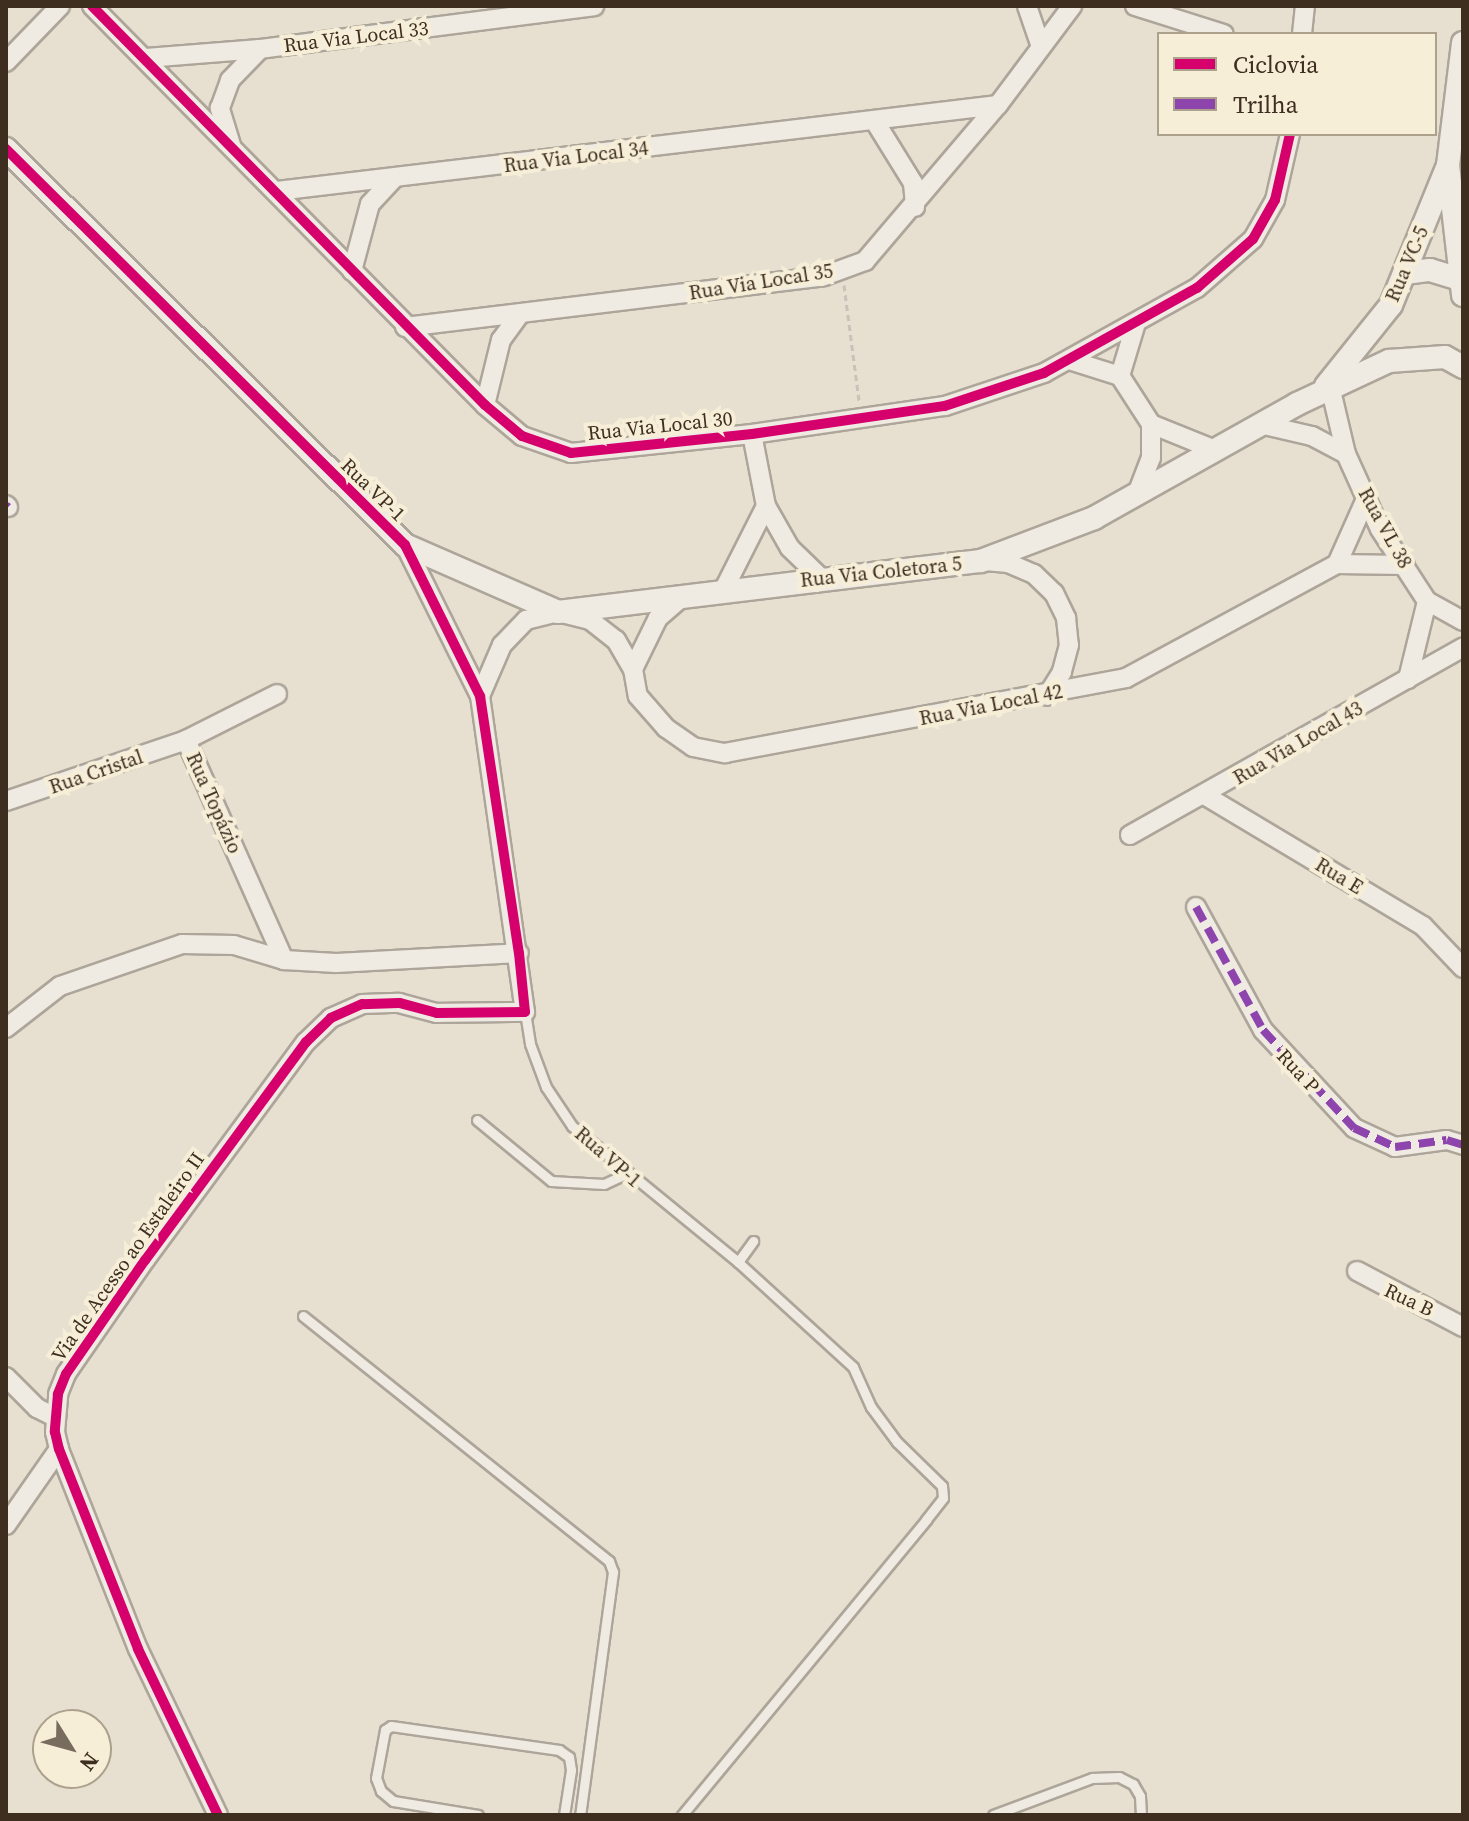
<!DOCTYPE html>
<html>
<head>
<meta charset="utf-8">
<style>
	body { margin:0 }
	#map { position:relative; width:1469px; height:1821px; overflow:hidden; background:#e7e0d1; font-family:"Source Serif 4",serif }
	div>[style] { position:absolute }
	.path>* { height:3px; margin-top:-1.5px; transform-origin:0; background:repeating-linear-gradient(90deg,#c8c2b9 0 6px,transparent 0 10px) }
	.roads { filter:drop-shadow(2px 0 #ada599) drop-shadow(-2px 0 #ada599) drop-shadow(0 2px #ada599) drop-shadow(0 -2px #ada599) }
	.service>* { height:9px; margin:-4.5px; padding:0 4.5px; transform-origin:4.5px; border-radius:4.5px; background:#efebe3 }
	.minor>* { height:18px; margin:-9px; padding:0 9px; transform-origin:9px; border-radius:9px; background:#efebe3 }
	.tertiary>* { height:22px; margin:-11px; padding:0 11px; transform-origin:11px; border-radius:11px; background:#efebe3 }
	.quiet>* { height:8px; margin-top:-4px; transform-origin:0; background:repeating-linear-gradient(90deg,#8e44ad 0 16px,transparent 0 24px) }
	.cycleway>* { height:10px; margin:-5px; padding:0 5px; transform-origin:5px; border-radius:5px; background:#d6006c }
	span { translate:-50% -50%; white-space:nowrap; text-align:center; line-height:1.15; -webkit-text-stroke:8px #f7eed8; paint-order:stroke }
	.street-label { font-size:20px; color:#3d2e20 }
	.frame { position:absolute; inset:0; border:8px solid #3d2e20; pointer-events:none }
	.legend { position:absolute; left:1157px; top:32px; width:280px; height:104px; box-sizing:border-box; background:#f7eed8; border:2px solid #ada18e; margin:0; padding:10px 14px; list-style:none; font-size:24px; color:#3d2e20 }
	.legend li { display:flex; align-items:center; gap:16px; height:40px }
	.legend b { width:40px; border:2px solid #ada18e }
	.north { position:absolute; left:32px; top:1709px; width:80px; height:80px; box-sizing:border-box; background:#f7eed8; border:2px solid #ada18e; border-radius:50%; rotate:127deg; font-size:22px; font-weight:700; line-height:32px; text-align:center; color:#3d2e20 }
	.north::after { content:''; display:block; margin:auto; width:28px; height:36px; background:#786c5e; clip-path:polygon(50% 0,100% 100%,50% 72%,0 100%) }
</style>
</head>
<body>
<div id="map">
	<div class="path">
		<div style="left:844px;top:285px;width:117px;rotate:82.6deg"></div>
	</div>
	<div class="roads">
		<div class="service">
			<div style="left:525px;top:1012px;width:32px;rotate:81deg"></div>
			<div style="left:530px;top:1044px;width:46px;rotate:69.6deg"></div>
			<div style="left:546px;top:1087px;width:47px;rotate:56.3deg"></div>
			<div style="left:572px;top:1126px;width:215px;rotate:39.3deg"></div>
			<div style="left:738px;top:1262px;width:156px;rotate:42.4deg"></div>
			<div style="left:853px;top:1367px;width:44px;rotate:65.8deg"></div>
			<div style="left:871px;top:1407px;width:44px;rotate:53.4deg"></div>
			<div style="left:897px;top:1442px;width:63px;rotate:44.4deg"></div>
			<div style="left:942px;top:1486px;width:12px;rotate:85deg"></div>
			<div style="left:943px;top:1498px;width:28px;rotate:128deg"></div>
			<div style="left:926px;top:1520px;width:383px;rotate:129.6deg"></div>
			<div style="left:477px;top:1120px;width:96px;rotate:39.5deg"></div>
			<div style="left:551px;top:1181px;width:53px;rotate:3.2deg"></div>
			<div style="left:604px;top:1184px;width:23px;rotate:-25deg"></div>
			<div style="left:738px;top:1262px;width:26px;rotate:-54deg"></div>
			<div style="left:303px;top:1316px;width:392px;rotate:38.7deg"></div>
			<div style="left:609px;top:1561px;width:12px;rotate:70deg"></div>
			<div style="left:613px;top:1572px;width:245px;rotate:97.7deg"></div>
			<div style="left:478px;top:1815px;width:86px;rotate:-170.6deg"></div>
			<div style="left:393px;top:1801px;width:16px;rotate:-140deg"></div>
			<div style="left:381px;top:1791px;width:14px;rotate:-111deg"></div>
			<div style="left:376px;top:1778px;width:49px;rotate:-79.4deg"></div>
			<div style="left:385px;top:1730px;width:7px;rotate:-34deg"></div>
			<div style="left:391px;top:1726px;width:170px;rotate:8.1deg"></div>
			<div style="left:559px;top:1750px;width:12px;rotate:35deg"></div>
			<div style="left:569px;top:1757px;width:13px;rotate:81deg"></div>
			<div style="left:571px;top:1770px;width:46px;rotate:98.8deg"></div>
			<div style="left:993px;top:1815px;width:106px;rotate:-20.5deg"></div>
			<div style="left:1092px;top:1778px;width:27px;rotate:-2deg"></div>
			<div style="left:1119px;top:1777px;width:16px;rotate:27deg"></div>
			<div style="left:1133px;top:1784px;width:14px;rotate:60deg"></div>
			<div style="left:1140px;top:1796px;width:19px;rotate:87deg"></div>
		</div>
		<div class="minor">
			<div style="left:92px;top:6px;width:560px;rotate:45.43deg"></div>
			<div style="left:485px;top:405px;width:48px;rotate:40deg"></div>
			<div style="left:522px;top:436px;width:52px;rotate:19.1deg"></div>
			<div style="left:571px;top:453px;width:182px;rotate:-6deg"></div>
			<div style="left:752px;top:434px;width:195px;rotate:-8.3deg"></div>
			<div style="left:945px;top:406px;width:104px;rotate:-18.4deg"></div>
			<div style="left:1044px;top:373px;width:175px;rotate:-29.1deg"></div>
			<div style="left:1197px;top:288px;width:74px;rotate:-41.2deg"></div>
			<div style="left:1253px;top:239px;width:45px;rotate:-60.6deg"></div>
			<div style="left:1275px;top:200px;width:68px;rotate:-77.2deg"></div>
			<div style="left:1027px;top:6px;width:43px;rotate:71.1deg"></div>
			<div style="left:1135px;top:6px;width:93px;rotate:17.5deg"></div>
			<div style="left:1302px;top:34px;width:28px;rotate:-84deg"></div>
			<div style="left:146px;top:58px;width:114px;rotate:-4.5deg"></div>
			<div style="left:260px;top:49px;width:337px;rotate:-7.3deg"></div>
			<div style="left:6px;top:62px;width:78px;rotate:-46deg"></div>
			<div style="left:874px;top:120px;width:74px;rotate:58.2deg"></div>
			<div style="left:913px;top:183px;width:24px;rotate:85deg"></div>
			<div style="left:231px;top:145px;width:39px;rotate:-107deg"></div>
			<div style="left:220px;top:108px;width:30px;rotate:-70deg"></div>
			<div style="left:230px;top:80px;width:43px;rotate:-45.9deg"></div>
			<div style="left:277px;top:191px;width:726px;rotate:-6.8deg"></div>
			<div style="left:352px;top:271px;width:69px;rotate:-75deg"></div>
			<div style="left:370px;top:204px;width:34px;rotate:-47deg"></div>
			<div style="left:1136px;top:323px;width:55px;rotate:106.8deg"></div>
			<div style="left:1120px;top:376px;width:57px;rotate:57.1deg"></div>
			<div style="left:1151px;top:424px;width:69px;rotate:22.1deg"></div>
			<div style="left:405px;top:327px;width:422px;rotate:-6.9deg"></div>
			<div style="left:824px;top:276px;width:44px;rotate:-20.1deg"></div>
			<div style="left:865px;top:261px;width:205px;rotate:-49.6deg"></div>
			<div style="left:998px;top:105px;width:124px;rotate:-53.2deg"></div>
			<div style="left:1069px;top:360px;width:53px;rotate:17.4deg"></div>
			<div style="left:1329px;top:382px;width:74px;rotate:76.7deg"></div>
			<div style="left:1346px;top:454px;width:82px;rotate:65.6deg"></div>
			<div style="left:1380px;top:529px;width:86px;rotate:56.9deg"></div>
			<div style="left:485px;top:405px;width:67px;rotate:-76.2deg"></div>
			<div style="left:501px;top:340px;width:31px;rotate:-54deg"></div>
			<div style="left:1260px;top:424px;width:53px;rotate:13deg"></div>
			<div style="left:1312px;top:436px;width:38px;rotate:28deg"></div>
			<div style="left:752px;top:434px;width:73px;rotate:79deg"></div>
			<div style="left:766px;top:506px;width:48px;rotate:60.3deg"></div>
			<div style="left:790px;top:548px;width:45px;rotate:44.1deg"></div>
			<div style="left:1137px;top:494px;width:39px;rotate:-69deg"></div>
			<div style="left:1151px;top:458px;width:34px;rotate:-90deg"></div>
			<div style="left:6px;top:505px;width:3px;rotate:45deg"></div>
			<div style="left:985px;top:561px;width:23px;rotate:5deg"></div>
			<div style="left:1008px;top:563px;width:28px;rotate:23deg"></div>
			<div style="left:1034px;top:574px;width:28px;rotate:44deg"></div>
			<div style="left:1054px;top:593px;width:28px;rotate:64deg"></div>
			<div style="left:1066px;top:618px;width:27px;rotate:84deg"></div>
			<div style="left:1069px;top:645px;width:28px;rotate:105deg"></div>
			<div style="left:1062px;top:672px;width:28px;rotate:122deg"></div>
			<div style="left:1337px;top:564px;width:71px;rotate:-66deg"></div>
			<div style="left:723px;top:591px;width:95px;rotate:-63.2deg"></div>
			<div style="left:1427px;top:601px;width:41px;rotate:29.1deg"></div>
			<div style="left:633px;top:669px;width:57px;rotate:-63.9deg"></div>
			<div style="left:658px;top:618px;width:33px;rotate:-41deg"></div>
			<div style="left:1408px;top:679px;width:80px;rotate:-76.3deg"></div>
			<div style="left:480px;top:696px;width:56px;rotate:-66.7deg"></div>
			<div style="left:502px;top:645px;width:35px;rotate:-46deg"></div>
			<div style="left:526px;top:620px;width:33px;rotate:-14deg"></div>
			<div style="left:558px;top:612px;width:33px;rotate:14deg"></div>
			<div style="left:590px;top:620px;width:33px;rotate:38deg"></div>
			<div style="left:616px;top:640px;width:34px;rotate:60deg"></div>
			<div style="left:633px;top:669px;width:27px;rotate:80deg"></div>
			<div style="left:638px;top:696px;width:43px;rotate:48.8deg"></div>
			<div style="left:666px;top:728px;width:33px;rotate:35deg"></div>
			<div style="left:693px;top:747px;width:33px;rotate:11deg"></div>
			<div style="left:725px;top:753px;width:408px;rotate:-10.6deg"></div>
			<div style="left:1126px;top:678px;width:240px;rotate:-28.4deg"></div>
			<div style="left:1337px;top:564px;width:68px;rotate:0.8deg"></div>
			<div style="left:186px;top:740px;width:241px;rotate:66deg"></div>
			<div style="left:1206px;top:796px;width:253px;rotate:30.9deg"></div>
			<div style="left:1423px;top:926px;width:58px;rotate:46.4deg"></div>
			<div style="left:6px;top:801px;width:190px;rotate:-18.7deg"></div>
			<div style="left:186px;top:740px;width:102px;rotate:-26.8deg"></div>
			<div style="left:1130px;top:835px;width:382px;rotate:-29.4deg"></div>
			<div style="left:1196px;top:907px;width:140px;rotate:61.4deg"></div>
			<div style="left:1263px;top:1030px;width:134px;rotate:47.1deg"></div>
			<div style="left:1354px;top:1128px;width:45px;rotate:24.9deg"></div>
			<div style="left:1395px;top:1147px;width:52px;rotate:-7.7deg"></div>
			<div style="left:1447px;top:1140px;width:17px;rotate:17deg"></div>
			<div style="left:6px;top:1028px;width:68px;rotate:-37.9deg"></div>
			<div style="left:60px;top:986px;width:129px;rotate:-19deg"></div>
			<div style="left:182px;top:944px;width:52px;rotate:1.1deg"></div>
			<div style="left:234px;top:945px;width:52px;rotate:16.7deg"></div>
			<div style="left:284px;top:960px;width:52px;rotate:3.3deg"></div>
			<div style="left:336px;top:963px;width:183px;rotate:-3.1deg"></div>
			<div style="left:1357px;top:1271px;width:120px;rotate:27.8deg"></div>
			<div style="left:6px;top:1377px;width:44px;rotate:45deg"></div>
			<div style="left:37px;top:1408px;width:20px;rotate:27deg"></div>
			<div style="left:6px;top:1525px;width:93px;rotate:-55.1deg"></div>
			<div style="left:218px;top:1815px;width:184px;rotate:-115.7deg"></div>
			<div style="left:138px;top:1649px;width:215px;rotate:-111.6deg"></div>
			<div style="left:59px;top:1449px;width:17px;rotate:-103deg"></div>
			<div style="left:55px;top:1432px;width:38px;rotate:-85deg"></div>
			<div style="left:58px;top:1394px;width:22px;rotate:-68deg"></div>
			<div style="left:66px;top:1374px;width:139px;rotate:-55.3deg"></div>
			<div style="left:145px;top:1260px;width:271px;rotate:-53.6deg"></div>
			<div style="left:306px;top:1042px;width:35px;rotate:-44deg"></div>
			<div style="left:331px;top:1018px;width:34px;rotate:-24deg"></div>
			<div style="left:362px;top:1004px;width:37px;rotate:-2deg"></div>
			<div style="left:399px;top:1003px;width:39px;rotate:15deg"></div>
			<div style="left:437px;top:1013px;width:88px;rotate:-0.7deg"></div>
			<div style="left:525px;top:1012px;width:319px;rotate:-98.1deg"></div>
			<div style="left:480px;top:696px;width:169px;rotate:-116.4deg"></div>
		</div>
		<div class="tertiary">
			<div style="left:1463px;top:43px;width:123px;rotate:97deg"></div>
			<div style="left:1448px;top:165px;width:131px;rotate:83.4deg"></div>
			<div style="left:6px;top:149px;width:562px;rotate:44.78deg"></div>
			<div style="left:405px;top:545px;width:167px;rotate:23.6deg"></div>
			<div style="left:558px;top:612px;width:426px;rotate:-6.9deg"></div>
			<div style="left:981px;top:561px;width:121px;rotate:-20.8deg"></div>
			<div style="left:1094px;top:518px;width:233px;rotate:-29.3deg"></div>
			<div style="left:1297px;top:404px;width:102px;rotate:-25.1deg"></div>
			<div style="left:1389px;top:361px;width:56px;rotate:-4.1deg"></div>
			<div style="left:1445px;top:357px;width:21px;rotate:29deg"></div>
			<div style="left:1405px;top:273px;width:25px;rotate:-7deg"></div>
			<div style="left:1430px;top:270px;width:30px;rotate:17deg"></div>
			<div style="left:1326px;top:386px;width:104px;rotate:-51.3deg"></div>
			<div style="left:1391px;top:305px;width:151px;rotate:-67.8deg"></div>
		</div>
	</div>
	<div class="quiet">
		<div style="left:6px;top:505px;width:3px;rotate:45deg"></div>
		<div style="left:1196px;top:907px;width:140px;rotate:61.4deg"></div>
		<div style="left:1263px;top:1030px;width:134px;rotate:47.1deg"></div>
		<div style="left:1354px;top:1128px;width:45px;rotate:24.9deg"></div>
		<div style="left:1395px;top:1147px;width:52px;rotate:-7.7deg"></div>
		<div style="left:1447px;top:1140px;width:17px;rotate:17deg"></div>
	</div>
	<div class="cycleway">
		<div style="left:92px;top:6px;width:560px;rotate:45.43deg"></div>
		<div style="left:485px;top:405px;width:48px;rotate:40deg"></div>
		<div style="left:522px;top:436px;width:52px;rotate:19.1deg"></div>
		<div style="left:571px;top:453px;width:182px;rotate:-6deg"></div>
		<div style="left:752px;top:434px;width:195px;rotate:-8.3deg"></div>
		<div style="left:945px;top:406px;width:104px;rotate:-18.4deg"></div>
		<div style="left:1044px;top:373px;width:175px;rotate:-29.1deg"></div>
		<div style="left:1197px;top:288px;width:74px;rotate:-41.2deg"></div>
		<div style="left:1253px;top:239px;width:45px;rotate:-60.6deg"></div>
		<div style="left:1275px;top:200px;width:68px;rotate:-77.2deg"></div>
		<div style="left:6px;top:149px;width:562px;rotate:44.78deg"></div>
		<div style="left:405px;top:545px;width:169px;rotate:63.6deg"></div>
		<div style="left:480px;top:696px;width:260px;rotate:81.4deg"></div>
		<div style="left:519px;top:953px;width:59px;rotate:84.2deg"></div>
		<div style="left:525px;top:1012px;width:88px;rotate:179.3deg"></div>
		<div style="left:437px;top:1013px;width:39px;rotate:-165deg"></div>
		<div style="left:399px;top:1003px;width:37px;rotate:178deg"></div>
		<div style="left:362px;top:1004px;width:34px;rotate:156deg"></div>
		<div style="left:331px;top:1018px;width:35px;rotate:136deg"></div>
		<div style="left:306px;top:1042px;width:271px;rotate:126.4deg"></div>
		<div style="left:145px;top:1260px;width:139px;rotate:124.7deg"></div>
		<div style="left:66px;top:1374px;width:22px;rotate:112deg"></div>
		<div style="left:58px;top:1394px;width:38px;rotate:95deg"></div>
		<div style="left:55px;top:1432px;width:17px;rotate:77deg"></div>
		<div style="left:59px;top:1449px;width:215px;rotate:68.4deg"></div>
		<div style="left:138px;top:1649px;width:184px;rotate:64.3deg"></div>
	</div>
	<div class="street-label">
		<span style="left:356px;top:37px;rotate:-7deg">Rua Via Local 33</span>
		<span style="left:576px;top:157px;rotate:-7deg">Rua Via Local 34</span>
		<span style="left:1407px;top:264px;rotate:-67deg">Rua VC-5</span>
		<span style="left:761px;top:282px;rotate:-9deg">Rua Via Local 35</span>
		<span style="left:660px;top:426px;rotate:-6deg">Rua Via Local 30</span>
		<span style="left:373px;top:490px;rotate:44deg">Rua VP-1</span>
		<span style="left:1385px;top:528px;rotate:61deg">Rua VL 38</span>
		<span style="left:881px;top:572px;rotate:-6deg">Rua Via Coletora 5</span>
		<span style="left:991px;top:705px;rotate:-11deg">Rua Via Local 42</span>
		<span style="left:1298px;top:743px;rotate:-30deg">Rua Via Local 43</span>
		<span style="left:96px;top:772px;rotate:-19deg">Rua Cristal</span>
		<span style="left:214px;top:803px;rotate:66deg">Rua Topázio</span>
		<span style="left:1339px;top:876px;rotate:31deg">Rua E</span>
		<span style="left:1298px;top:1071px;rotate:47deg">Rua P</span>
		<span style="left:608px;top:1157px;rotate:41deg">Rua VP-1</span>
		<span style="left:128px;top:1257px;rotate:-55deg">Via de Acesso ao Estaleiro II</span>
		<span style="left:1409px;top:1300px;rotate:25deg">Rua B</span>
	</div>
	<div class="frame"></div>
	<ul class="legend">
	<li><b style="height:10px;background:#d6006c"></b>Ciclovia</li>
	<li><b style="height:10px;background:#8e44ad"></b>Trilha</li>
	</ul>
	<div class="north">N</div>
</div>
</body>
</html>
